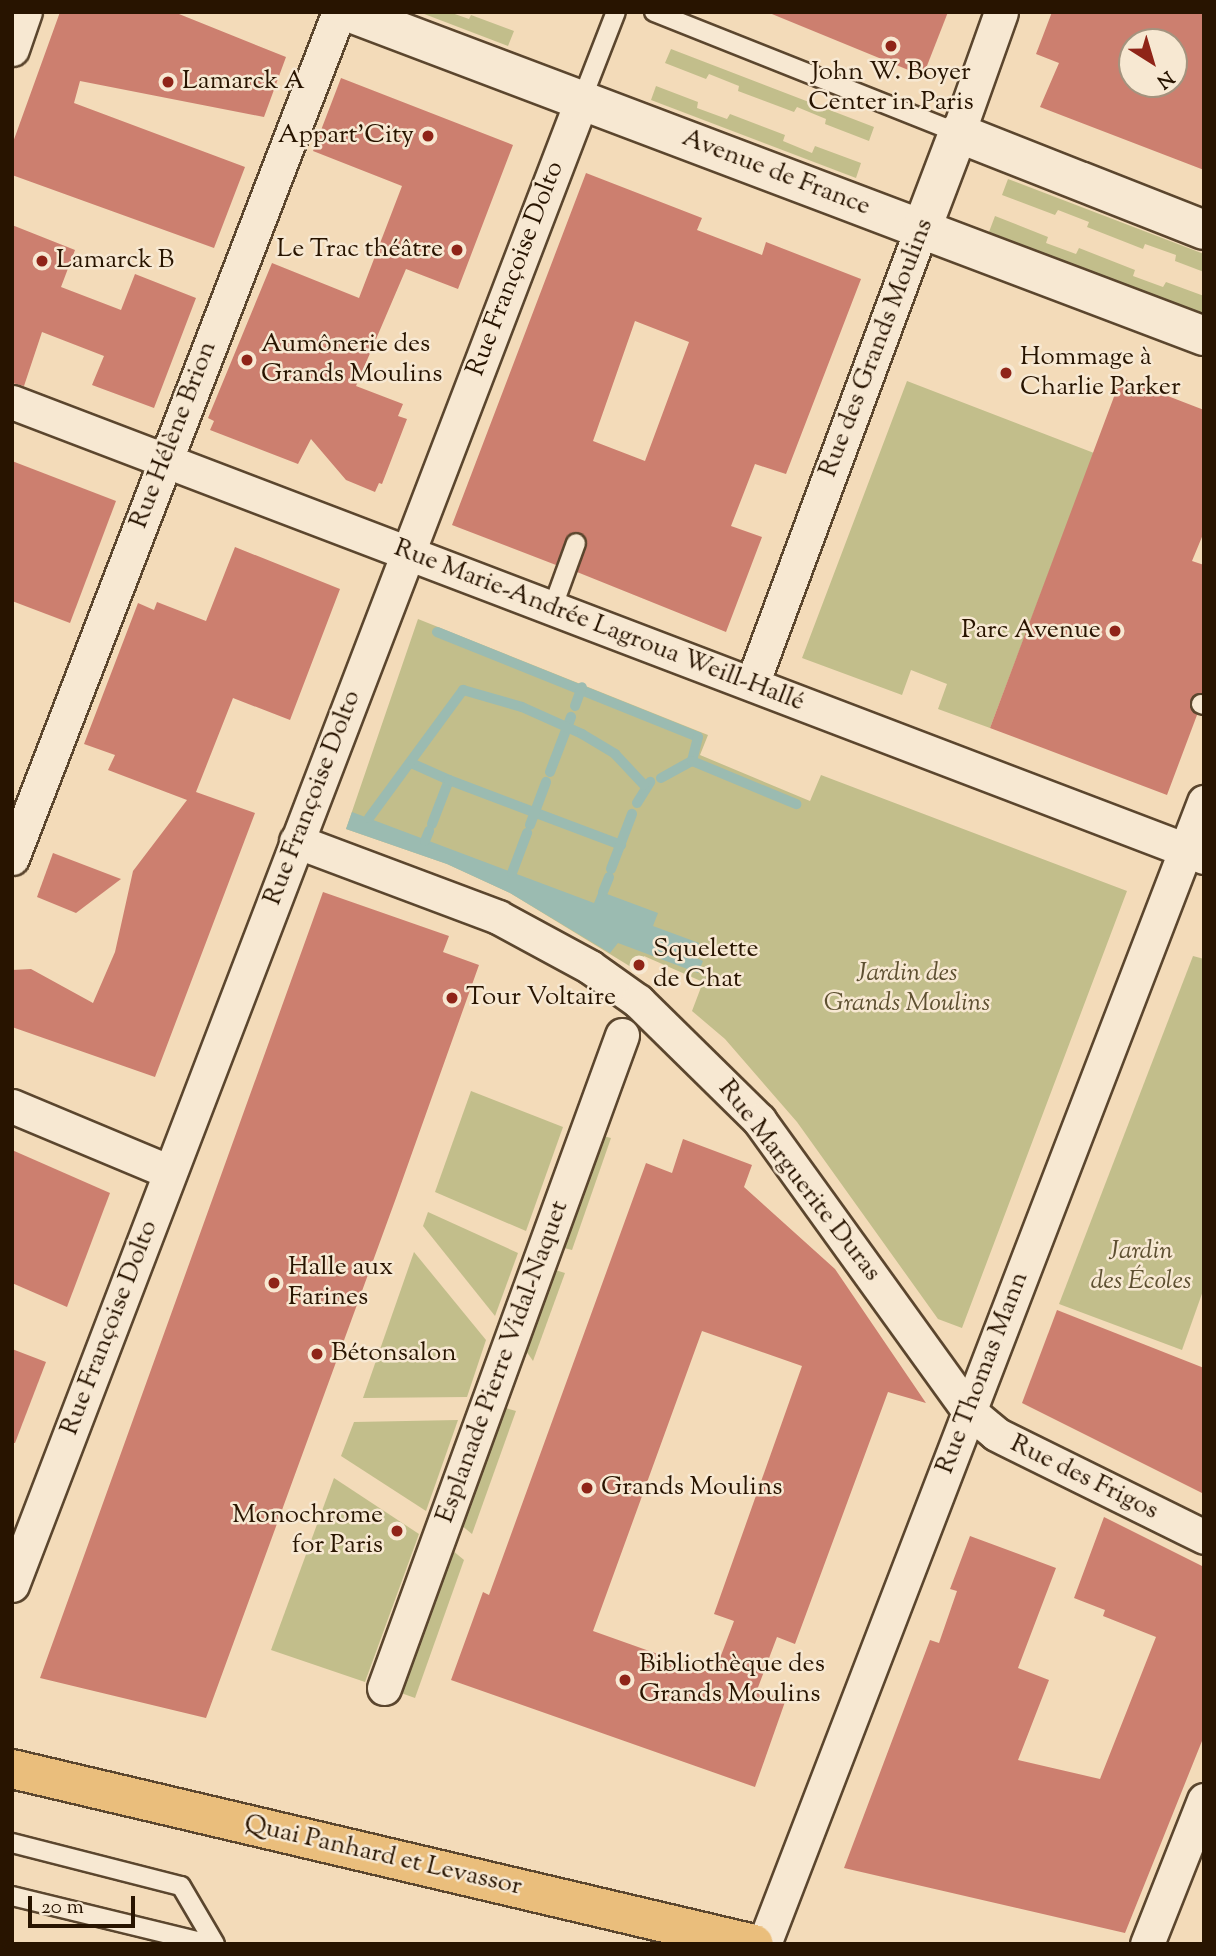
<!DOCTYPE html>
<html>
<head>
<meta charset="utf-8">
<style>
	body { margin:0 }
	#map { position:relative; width:1216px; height:1956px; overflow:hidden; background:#f3dbb9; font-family:"Sorts Mill Goudy",serif }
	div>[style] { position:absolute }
	.green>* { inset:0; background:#c2be8b }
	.water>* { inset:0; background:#9bbbb1 }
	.stream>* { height:10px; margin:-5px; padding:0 5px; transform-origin:5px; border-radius:5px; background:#9bbbb1 }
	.building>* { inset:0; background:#cc7f6f }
	.roads { filter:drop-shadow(2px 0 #5b462e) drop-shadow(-2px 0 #5b462e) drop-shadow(0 2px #5b462e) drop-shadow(0 -2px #5b462e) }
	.lane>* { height:18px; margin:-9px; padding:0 9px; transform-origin:9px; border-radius:9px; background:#f7e8d2 }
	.street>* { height:33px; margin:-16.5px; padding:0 16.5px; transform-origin:16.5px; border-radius:16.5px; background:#f7e8d2 }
	.secondary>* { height:38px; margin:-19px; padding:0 19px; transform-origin:19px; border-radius:19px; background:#f7e8d2 }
	.primary>* { height:38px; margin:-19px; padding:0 19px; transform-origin:19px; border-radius:19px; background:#eabe7c }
	.dots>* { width:19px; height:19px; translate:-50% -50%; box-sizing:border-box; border:4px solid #f7e8d2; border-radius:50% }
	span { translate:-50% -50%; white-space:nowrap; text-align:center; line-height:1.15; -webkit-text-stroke:5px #f7e8d2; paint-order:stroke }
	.poi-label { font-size:26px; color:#281400 }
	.left { translate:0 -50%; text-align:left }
	.right { translate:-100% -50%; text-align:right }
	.street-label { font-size:26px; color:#281400 }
	.park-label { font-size:26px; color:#5e5031; font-style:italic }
	.frame { position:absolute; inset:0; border:14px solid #281400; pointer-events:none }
	.north { position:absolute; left:1118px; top:28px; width:70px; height:70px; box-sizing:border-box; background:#f7e8d2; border:2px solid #a4937e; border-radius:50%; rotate:143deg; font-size:19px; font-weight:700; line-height:28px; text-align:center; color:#281400 }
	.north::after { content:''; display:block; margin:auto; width:24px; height:32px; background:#8f2418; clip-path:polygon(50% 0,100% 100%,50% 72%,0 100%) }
	.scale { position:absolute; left:28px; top:1896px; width:107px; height:32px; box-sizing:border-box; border:4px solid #281400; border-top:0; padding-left:9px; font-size:21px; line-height:24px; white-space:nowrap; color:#281400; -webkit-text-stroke:5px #f7e8d2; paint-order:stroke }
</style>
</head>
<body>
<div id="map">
	<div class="green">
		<div style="clip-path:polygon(419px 12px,449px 12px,469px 19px,471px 15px,514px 31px,508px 46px)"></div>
		<div style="clip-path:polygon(671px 49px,874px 127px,869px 141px,825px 124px,826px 119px,797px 107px,794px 112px,738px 91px,739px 86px,709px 74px,706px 79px,665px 63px)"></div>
		<div style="clip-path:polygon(656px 86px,698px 102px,697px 108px,727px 119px,730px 114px,785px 135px,783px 141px,812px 153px,815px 146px,861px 163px,856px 178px,651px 100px)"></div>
		<div style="clip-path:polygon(1008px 179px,1204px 254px,1204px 272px,1175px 261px,1176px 255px,1145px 244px,1143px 249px,1087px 227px,1089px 222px,1058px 210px,1055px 215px,1002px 195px)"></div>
		<div style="clip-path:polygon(995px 216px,1048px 237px,1046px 243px,1076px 254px,1079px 248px,1135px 270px,1133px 276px,1163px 287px,1166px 282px,1204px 296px,1204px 314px,989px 232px)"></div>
		<div style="clip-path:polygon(907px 381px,1094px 453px,990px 728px,938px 709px,947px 684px,911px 670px,902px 695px,802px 658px)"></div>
		<div style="clip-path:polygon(418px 619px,708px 735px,700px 755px,810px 801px,821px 775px,1127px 891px,962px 1328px,938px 1319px,797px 1122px,725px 1039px,692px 1011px,703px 982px,644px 956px,636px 970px,510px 893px,447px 864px,346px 829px)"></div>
		<div style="clip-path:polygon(1193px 956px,1204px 959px,1204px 1288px,1182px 1350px,1059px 1304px)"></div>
		<div style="clip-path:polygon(471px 1091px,563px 1127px,526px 1231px,435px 1192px)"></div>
		<div style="clip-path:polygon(599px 1135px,611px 1138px,572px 1250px,560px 1247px)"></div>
		<div style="clip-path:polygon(428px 1212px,518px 1253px,495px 1316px,423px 1226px)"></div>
		<div style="clip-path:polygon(414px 1252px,486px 1340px,467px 1397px,363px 1398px)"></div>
		<div style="clip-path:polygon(552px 1269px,565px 1273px,533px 1361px,524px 1348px)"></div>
		<div style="clip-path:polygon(502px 1407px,516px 1411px,472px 1534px,461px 1525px)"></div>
		<div style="clip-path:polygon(458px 1420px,426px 1511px,341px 1456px,354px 1422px)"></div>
		<div style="clip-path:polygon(334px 1478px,419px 1534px,365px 1682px,271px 1650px)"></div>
		<div style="clip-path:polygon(452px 1550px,464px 1560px,415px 1698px,401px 1693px)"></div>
	</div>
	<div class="water">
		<div style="clip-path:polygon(352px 812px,594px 903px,599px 891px,658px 913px,653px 926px,699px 943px,694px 957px,703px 961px,698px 973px,618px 943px,610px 953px,510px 893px,447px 864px,346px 829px)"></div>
	</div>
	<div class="stream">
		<div style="left:437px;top:632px;width:281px;rotate:21.9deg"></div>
		<div style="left:698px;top:737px;width:25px;rotate:104deg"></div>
		<div style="left:575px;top:706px;width:20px;rotate:-70deg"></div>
		<div style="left:411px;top:763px;width:42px;rotate:24.1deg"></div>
		<div style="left:550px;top:772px;width:59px;rotate:-69.1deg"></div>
		<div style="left:661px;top:778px;width:35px;rotate:-29deg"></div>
		<div style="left:692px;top:761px;width:113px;rotate:22.5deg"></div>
		<div style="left:637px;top:803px;width:25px;rotate:-58deg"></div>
		<div style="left:369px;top:818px;width:159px;rotate:-53.7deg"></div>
		<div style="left:463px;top:690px;width:61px;rotate:16.1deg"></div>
		<div style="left:522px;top:707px;width:66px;rotate:24.2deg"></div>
		<div style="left:582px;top:734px;width:39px;rotate:31deg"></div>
		<div style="left:615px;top:754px;width:42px;rotate:46.9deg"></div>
		<div style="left:432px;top:824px;width:47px;rotate:-68.9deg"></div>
		<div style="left:449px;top:780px;width:184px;rotate:20.7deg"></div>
		<div style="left:530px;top:825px;width:46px;rotate:-69.6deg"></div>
		<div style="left:425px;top:841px;width:11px;rotate:-68deg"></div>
		<div style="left:611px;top:869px;width:59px;rotate:-69.1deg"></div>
		<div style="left:512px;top:873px;width:43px;rotate:-69.4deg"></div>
		<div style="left:603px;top:892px;width:16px;rotate:-68deg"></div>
	</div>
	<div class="building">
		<div style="clip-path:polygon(60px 12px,174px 12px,286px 57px,264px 117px,80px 81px,74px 103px,245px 167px,214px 248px,12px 175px,12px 145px)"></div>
		<div style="clip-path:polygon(767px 12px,948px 12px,923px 76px)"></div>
		<div style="clip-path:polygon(evenodd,1052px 12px,1204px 12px,1204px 170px,1040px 107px,1059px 63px,1036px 54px,1052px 12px,1132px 42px,1174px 42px,1174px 84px,1132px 84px,1132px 42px)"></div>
		<div style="clip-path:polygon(341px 78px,513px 145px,458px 289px,406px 269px,356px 386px,403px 404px,398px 416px,407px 419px,382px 484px,379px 483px,375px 492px,346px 480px,311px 439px,298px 464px,210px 430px,214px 421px,208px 418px,272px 263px,359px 298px,402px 186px,313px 151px)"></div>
		<div style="clip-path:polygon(evenodd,586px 173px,702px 218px,697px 230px,762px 255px,766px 242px,861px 279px,786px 474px,755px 464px,731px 526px,762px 537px,726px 632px,577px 572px,587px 542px,580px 533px,568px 535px,556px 565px,452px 525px,586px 173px,635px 321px,689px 342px,645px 461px,593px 441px,635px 321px)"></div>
		<div style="clip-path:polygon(12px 225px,75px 250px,61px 287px,121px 310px,135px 274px,196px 298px,154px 408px,92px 385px,104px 356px,42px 332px,24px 386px,12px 383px)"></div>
		<div style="clip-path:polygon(1121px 378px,1204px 410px,1204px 532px,1192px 561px,1204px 565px,1204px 693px,1191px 700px,1197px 715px,1167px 795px,990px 728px)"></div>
		<div style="clip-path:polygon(12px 461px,116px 501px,70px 623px,12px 601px)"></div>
		<div style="clip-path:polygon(235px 547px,340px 589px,290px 720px,233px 698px,196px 792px,255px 813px,155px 1077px,12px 1027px,12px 970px,31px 969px,93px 1003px,115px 952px,133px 871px,187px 800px,108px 770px,115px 755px,84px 744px,138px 603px,154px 610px,157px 602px,206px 621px)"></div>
		<div style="clip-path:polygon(53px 853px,121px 879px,76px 913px,37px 897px)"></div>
		<div style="clip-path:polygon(323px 892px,449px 936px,443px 952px,479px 965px,396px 1198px,206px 1718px,40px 1678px)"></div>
		<div style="clip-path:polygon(evenodd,683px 1139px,752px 1165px,744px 1187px,835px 1269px,926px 1403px,888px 1392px,795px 1644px,777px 1637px,757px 1690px,786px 1699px,755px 1787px,451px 1680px,483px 1592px,489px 1595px,646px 1163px,672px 1173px,683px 1139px,702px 1331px,802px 1366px,714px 1614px,734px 1621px,714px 1674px,593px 1631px,702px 1331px)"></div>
		<div style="clip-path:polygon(12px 1150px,110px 1193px,67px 1307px,12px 1283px)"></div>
		<div style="clip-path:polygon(1057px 1310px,1204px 1368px,1204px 1494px,1022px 1403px)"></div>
		<div style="clip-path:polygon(12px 1349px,46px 1362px,15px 1443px,12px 1443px)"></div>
		<div style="clip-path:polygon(1104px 1517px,1204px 1567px,1204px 1736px,1125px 1933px,844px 1868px,930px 1640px,939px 1643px,957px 1591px,950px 1589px,970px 1536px,1056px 1568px,1018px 1668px,1049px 1680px,1018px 1760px,1100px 1779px,1156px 1637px,1103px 1616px,1105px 1610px,1074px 1598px)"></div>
	</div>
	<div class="roads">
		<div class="lane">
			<div style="left:654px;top:12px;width:327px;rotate:21.7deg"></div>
			<div style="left:582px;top:99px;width:93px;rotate:-68.7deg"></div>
			<div style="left:552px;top:609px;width:70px;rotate:-70deg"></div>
			<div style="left:1201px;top:704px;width:3px;rotate:18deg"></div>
			<div style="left:12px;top:1843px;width:174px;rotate:14.3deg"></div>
			<div style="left:181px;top:1886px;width:67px;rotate:59.6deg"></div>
			<div style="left:12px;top:1896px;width:203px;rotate:13.7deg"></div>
		</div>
		<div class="street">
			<div style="left:12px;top:49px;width:39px;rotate:-71deg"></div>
			<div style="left:958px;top:133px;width:128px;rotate:-70.4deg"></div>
			<div style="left:12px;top:402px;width:1276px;rotate:20.89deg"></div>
			<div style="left:752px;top:684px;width:487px;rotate:-69.6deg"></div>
			<div style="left:296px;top:841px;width:216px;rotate:20.6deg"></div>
			<div style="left:498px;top:917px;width:105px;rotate:28.5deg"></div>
			<div style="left:590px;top:967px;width:59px;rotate:35.3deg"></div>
			<div style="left:638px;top:1001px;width:170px;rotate:44.5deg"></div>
			<div style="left:759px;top:1120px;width:359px;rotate:54.2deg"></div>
			<div style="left:969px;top:1411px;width:35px;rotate:40deg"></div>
			<div style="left:996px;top:1434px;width:232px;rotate:26.3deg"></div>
			<div style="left:12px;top:858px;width:907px;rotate:-68.87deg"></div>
			<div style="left:12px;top:1106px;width:171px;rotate:22.7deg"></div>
			<div style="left:12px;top:1585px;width:1592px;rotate:-69.01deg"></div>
			<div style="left:384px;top:1688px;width:695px;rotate:-69.97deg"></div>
			<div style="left:764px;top:1944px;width:1224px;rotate:-68.93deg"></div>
			<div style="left:1147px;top:1944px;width:155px;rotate:-68.4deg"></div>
		</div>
		<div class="secondary">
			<div style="left:348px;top:12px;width:915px;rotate:20.73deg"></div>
			<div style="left:922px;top:228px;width:102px;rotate:-69.2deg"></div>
			<div style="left:958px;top:133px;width:264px;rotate:21.5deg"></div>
		</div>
		<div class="primary">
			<div style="left:12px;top:1769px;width:762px;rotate:13.27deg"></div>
		</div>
	</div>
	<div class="dots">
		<div style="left:891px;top:46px;background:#8f2418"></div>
		<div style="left:168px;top:82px;background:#8f2418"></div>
		<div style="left:428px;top:136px;background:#8f2418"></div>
		<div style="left:457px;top:250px;background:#8f2418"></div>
		<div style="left:42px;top:261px;background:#8f2418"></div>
		<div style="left:247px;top:360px;background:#8f2418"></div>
		<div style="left:1006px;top:373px;background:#8f2418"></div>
		<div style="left:1115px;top:631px;background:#8f2418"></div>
		<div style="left:639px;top:965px;background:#8f2418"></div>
		<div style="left:452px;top:998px;background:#8f2418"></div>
		<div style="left:274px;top:1283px;background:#8f2418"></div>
		<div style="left:317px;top:1354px;background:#8f2418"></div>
		<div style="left:587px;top:1488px;background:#8f2418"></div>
		<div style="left:397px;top:1531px;background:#8f2418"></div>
		<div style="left:625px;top:1680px;background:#8f2418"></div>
	</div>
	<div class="poi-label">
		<span style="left:891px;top:88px">John W. Boyer<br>Center in Paris</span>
		<span class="left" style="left:182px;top:82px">Lamarck A</span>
		<span class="right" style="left:414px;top:136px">Appart'City</span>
		<span class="right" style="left:443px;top:250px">Le Trac théâtre</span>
		<span class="left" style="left:56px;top:261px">Lamarck B</span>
		<span class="left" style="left:261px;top:360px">Aumônerie des<br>Grands Moulins</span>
		<span class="left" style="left:1020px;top:373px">Hommage à<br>Charlie Parker</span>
		<span class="right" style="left:1101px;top:631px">Parc Avenue</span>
		<span class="left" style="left:653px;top:965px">Squelette<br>de Chat</span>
		<span class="left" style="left:466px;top:998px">Tour Voltaire</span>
		<span class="left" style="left:288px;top:1283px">Halle aux<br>Farines</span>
		<span class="left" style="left:331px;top:1354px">Bétonsalon</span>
		<span class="left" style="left:601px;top:1488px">Grands Moulins</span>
		<span class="right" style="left:383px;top:1531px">Monochrome<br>for Paris</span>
		<span class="left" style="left:639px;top:1680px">Bibliothèque des<br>Grands Moulins</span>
	</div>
	<div class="street-label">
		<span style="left:776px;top:173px;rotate:21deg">Avenue de France</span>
		<span style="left:516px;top:269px;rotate:-69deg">Rue Françoise Dolto</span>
		<span style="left:877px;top:348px;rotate:-69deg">Rue des Grands Moulins</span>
		<span style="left:174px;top:435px;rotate:-69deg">Rue Hélène Brion</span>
		<span style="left:599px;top:626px;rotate:21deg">Rue Marie-Andrée Lagroua Weill-Hallé</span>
		<span style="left:313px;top:798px;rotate:-69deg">Rue Françoise Dolto</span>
		<span style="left:799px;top:1181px;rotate:52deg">Rue Marguerite Duras</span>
		<span style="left:110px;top:1328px;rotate:-69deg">Rue Françoise Dolto</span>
		<span style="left:503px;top:1362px;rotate:-70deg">Esplanade Pierre Vidal-Naquet</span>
		<span style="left:983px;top:1373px;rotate:-69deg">Rue Thomas Mann</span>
		<span style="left:1084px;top:1478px;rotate:26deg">Rue des Frigos</span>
		<span style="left:383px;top:1856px;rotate:13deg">Quai Panhard et Levassor</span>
	</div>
	<div class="park-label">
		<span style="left:907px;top:989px">Jardin des<br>Grands Moulins</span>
		<span style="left:1141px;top:1267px">Jardin<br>des Écoles</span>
	</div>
	<div class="frame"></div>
	<div class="north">N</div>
	<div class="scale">20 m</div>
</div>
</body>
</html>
